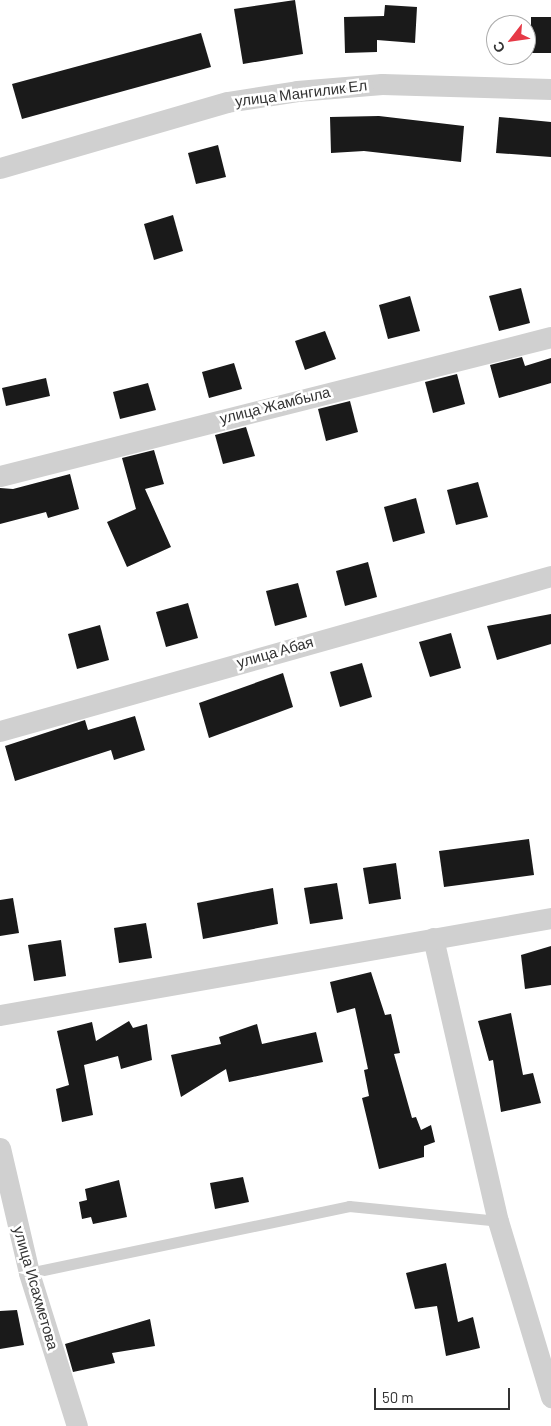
<!DOCTYPE html>
<html>
<head>
<meta charset="utf-8">
<style>
	body { margin:0 }
	#map { position:relative; width:551px; height:1426px; overflow:hidden; background:#fff; font-family:Barlow,sans-serif }
	div>[style] { position:absolute }
	.building>* { inset:0; background:#1a1a1a }
	.service>* { height:11px; margin:-5.5px; padding:0 5.5px; transform-origin:5.5px; border-radius:5.5px; background:#d0d0d0 }
	.minor>* { height:21px; margin:-10.5px; padding:0 10.5px; transform-origin:10.5px; border-radius:10.5px; background:#d0d0d0 }
	span { translate:-50% -50%; white-space:nowrap; text-align:center; line-height:1.15; -webkit-text-stroke:5px #fff; paint-order:stroke }
	.street-label { font-size:15px; color:#333 }
	.north { position:absolute; left:486px; top:15px; width:50px; height:50px; box-sizing:border-box; background:#fff; border:1px solid #adadad; border-radius:50%; rotate:240deg; font-size:14px; font-weight:700; line-height:20px; text-align:center; color:#333 }
	.north::after { content:''; display:block; margin:auto; width:18px; height:22px; background:#e63946; clip-path:polygon(50% 0,100% 100%,50% 72%,0 100%) }
	.scale { position:absolute; left:374px; top:1388px; width:136px; height:22px; box-sizing:border-box; border:2px solid #333; border-top:0; padding-left:6px; font-size:15px; line-height:18px; white-space:nowrap; color:#333; -webkit-text-stroke:4px #fff; paint-order:stroke }
</style>
</head>
<body>
<div id="map">
	<div class="building">
		<div style="clip-path:polygon(295px 0,303px 54px,243px 64px,234px 9px)"></div>
		<div style="clip-path:polygon(385px 5px,417px 7px,415px 43px,377px 40px,377px 52px,345px 53px,344px 17px,384px 16px)"></div>
		<div style="clip-path:polygon(531px 17px,551px 17px,551px 53px,531px 53px)"></div>
		<div style="clip-path:polygon(201px 33px,211px 67px,22px 119px,12px 84px)"></div>
		<div style="clip-path:polygon(379px 116px,464px 126px,461px 162px,364px 151px,331px 153px,330px 117px)"></div>
		<div style="clip-path:polygon(499px 117px,551px 122px,551px 157px,496px 153px)"></div>
		<div style="clip-path:polygon(218px 145px,226px 177px,196px 184px,188px 153px)"></div>
		<div style="clip-path:polygon(173px 215px,183px 251px,154px 260px,144px 224px)"></div>
		<div style="clip-path:polygon(521px 288px,530px 323px,499px 331px,489px 296px)"></div>
		<div style="clip-path:polygon(410px 296px,420px 331px,388px 339px,379px 305px)"></div>
		<div style="clip-path:polygon(325px 331px,336px 359px,305px 370px,295px 341px)"></div>
		<div style="clip-path:polygon(522px 357px,525px 366px,551px 358px,551px 383px,499px 398px,490px 365px)"></div>
		<div style="clip-path:polygon(234px 363px,242px 389px,209px 398px,202px 372px)"></div>
		<div style="clip-path:polygon(457px 374px,465px 404px,433px 413px,425px 382px)"></div>
		<div style="clip-path:polygon(46px 378px,50px 396px,6px 406px,2px 388px)"></div>
		<div style="clip-path:polygon(148px 383px,156px 410px,120px 419px,113px 392px)"></div>
		<div style="clip-path:polygon(350px 401px,358px 432px,326px 441px,318px 409px)"></div>
		<div style="clip-path:polygon(246px 427px,255px 456px,223px 464px,215px 435px)"></div>
		<div style="clip-path:polygon(154px 450px,164px 484px,145px 489px,171px 547px,127px 567px,107px 522px,136px 509px,122px 458px)"></div>
		<div style="clip-path:polygon(70px 474px,79px 509px,48px 518px,46px 512px,0 524px,0 488px,13px 489px)"></div>
		<div style="clip-path:polygon(478px 482px,488px 517px,456px 525px,447px 490px)"></div>
		<div style="clip-path:polygon(416px 498px,425px 533px,393px 542px,384px 507px)"></div>
		<div style="clip-path:polygon(368px 562px,377px 597px,345px 606px,336px 571px)"></div>
		<div style="clip-path:polygon(298px 583px,307px 617px,275px 626px,266px 591px)"></div>
		<div style="clip-path:polygon(188px 603px,198px 638px,166px 647px,156px 612px)"></div>
		<div style="clip-path:polygon(551px 614px,551px 644px,497px 660px,487px 626px)"></div>
		<div style="clip-path:polygon(100px 625px,109px 660px,77px 669px,68px 634px)"></div>
		<div style="clip-path:polygon(451px 633px,461px 668px,430px 677px,419px 642px)"></div>
		<div style="clip-path:polygon(362px 663px,372px 697px,340px 707px,330px 672px)"></div>
		<div style="clip-path:polygon(283px 673px,293px 707px,209px 738px,199px 703px)"></div>
		<div style="clip-path:polygon(135px 716px,145px 750px,114px 760px,111px 750px,15px 781px,5px 746px,85px 720px,88px 730px)"></div>
		<div style="clip-path:polygon(529px 839px,534px 875px,444px 887px,439px 851px)"></div>
		<div style="clip-path:polygon(396px 863px,401px 899px,369px 904px,363px 868px)"></div>
		<div style="clip-path:polygon(337px 883px,343px 919px,310px 924px,304px 888px)"></div>
		<div style="clip-path:polygon(273px 888px,278px 924px,203px 939px,197px 903px)"></div>
		<div style="clip-path:polygon(13px 898px,19px 933px,0 936px,0 900px)"></div>
		<div style="clip-path:polygon(146px 923px,152px 958px,119px 963px,114px 928px)"></div>
		<div style="clip-path:polygon(61px 940px,66px 976px,34px 981px,28px 945px)"></div>
		<div style="clip-path:polygon(551px 946px,551px 985px,525px 989px,521px 955px)"></div>
		<div style="clip-path:polygon(371px 972px,385px 1015px,391px 1014px,400px 1053px,394px 1054px,412px 1118px,416px 1117px,421px 1130px,431px 1125px,435px 1142px,424px 1146px,424px 1157px,379px 1169px,362px 1098px,369px 1096px,364px 1070px,368px 1069px,355px 1008px,337px 1013px,330px 982px)"></div>
		<div style="clip-path:polygon(511px 1013px,523px 1075px,533px 1073px,541px 1103px,501px 1112px,493px 1060px,489px 1061px,478px 1021px)"></div>
		<div style="clip-path:polygon(129px 1021px,133px 1028px,147px 1024px,152px 1060px,121px 1069px,118px 1056px,84px 1065px,93px 1115px,62px 1122px,56px 1089px,69px 1085px,57px 1031px,92px 1022px,96px 1041px)"></div>
		<div style="clip-path:polygon(257px 1024px,262px 1044px,316px 1032px,323px 1062px,229px 1082px,226px 1069px,181px 1097px,171px 1055px,221px 1044px,219px 1037px)"></div>
		<div style="clip-path:polygon(243px 1177px,249px 1202px,215px 1209px,210px 1183px)"></div>
		<div style="clip-path:polygon(119px 1180px,127px 1217px,93px 1224px,91px 1217px,82px 1219px,79px 1202px,87px 1200px,85px 1189px)"></div>
		<div style="clip-path:polygon(446px 1263px,458px 1322px,473px 1317px,480px 1348px,446px 1356px,437px 1306px,415px 1309px,406px 1273px)"></div>
		<div style="clip-path:polygon(17px 1310px,24px 1345px,0 1349px,0 1311px)"></div>
		<div style="clip-path:polygon(150px 1319px,155px 1346px,112px 1353px,115px 1363px,73px 1372px,65px 1344px)"></div>
	</div>
	<div class="service">
		<div style="left:29px;top:1273px;width:327px;rotate:-11.8deg"></div>
		<div style="left:349px;top:1206px;width:150px;rotate:5.7deg"></div>
	</div>
	<div class="minor">
		<div style="left:0;top:168px;width:236px;rotate:-16.2deg"></div>
		<div style="left:227px;top:102px;width:71px;rotate:-8.9deg"></div>
		<div style="left:297px;top:91px;width:85px;rotate:-4.7deg"></div>
		<div style="left:382px;top:84px;width:169px;rotate:1.7deg"></div>
		<div style="left:0;top:476px;width:568px;rotate:-14.16deg"></div>
		<div style="left:0;top:731px;width:572px;rotate:-15.71deg"></div>
		<div style="left:433px;top:938px;width:290px;rotate:77.1deg"></div>
		<div style="left:498px;top:1221px;width:184px;rotate:73.2deg"></div>
		<div style="left:0;top:1015px;width:559px;rotate:-9.98deg"></div>
		<div style="left:0;top:1148px;width:128px;rotate:76.9deg"></div>
		<div style="left:29px;top:1273px;width:160px;rotate:72.6deg"></div>
	</div>
	<div class="street-label">
		<span style="left:301px;top:93px;rotate:-7deg">улица Мангилик Ел</span>
		<span style="left:275px;top:405px;rotate:-14deg">улица Жамбыла</span>
		<span style="left:275px;top:652px;rotate:-16deg">улица Абая</span>
		<span style="left:36px;top:1288px;rotate:74deg">улица Исахметова</span>
	</div>
	<div class="north">С</div>
	<div class="scale">50 m</div>
</div>
</body>
</html>
